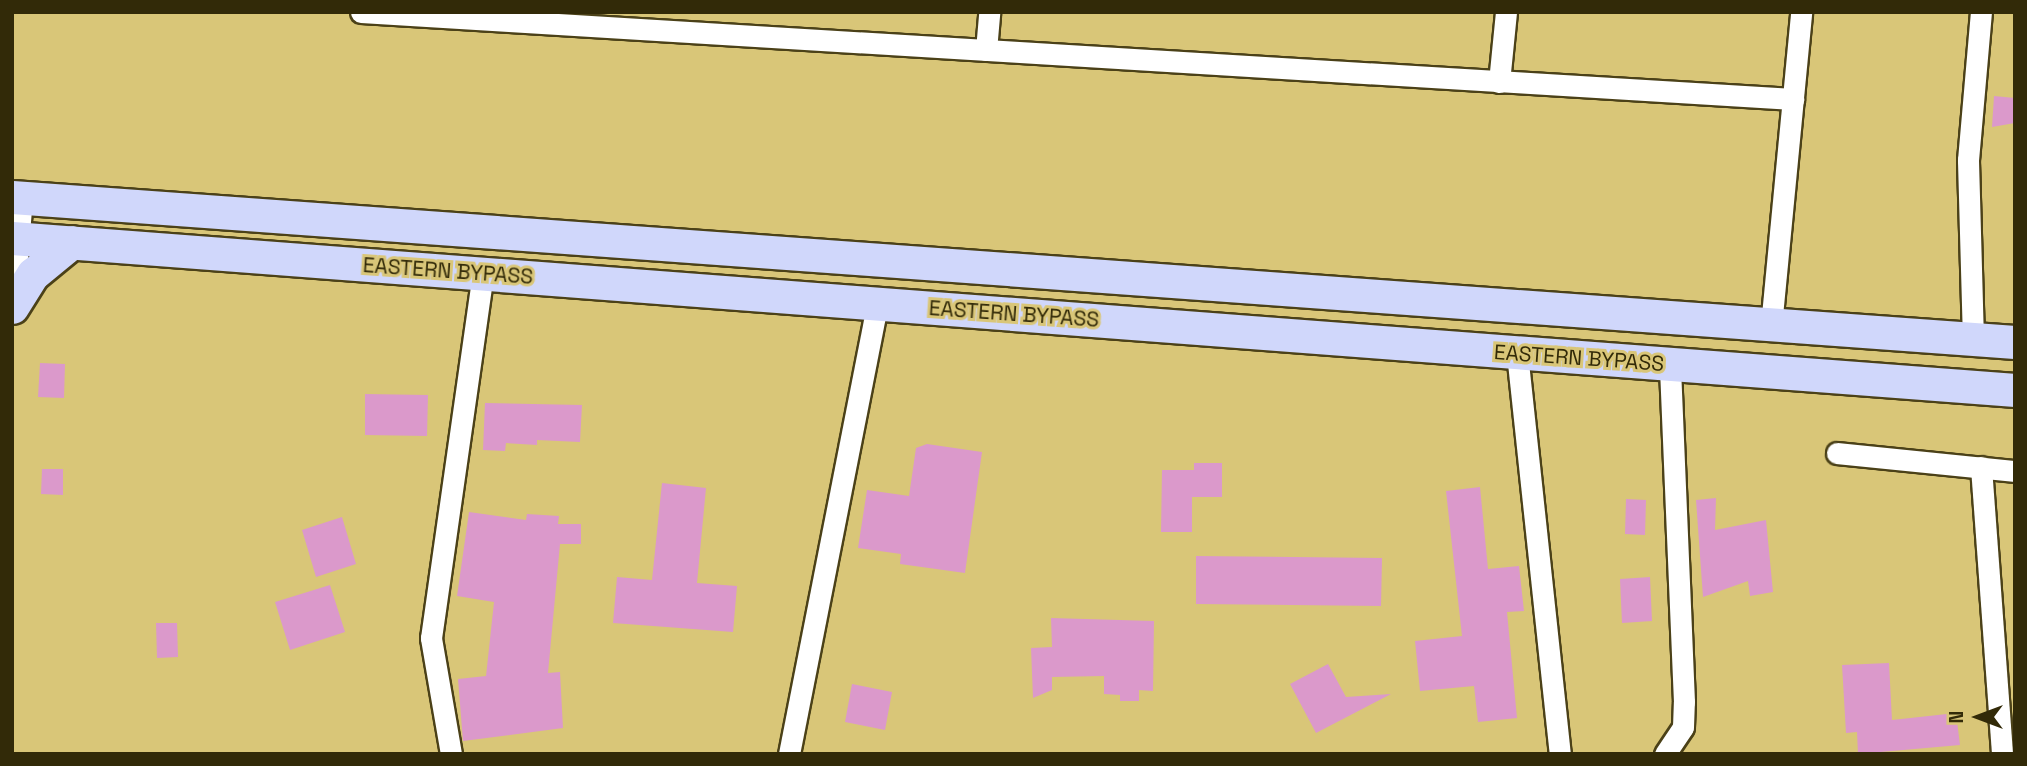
<!DOCTYPE html>
<html>
<head>
<meta charset="utf-8">
<style>
	body { margin:0 }
	#map { position:relative; width:2027px; height:766px; overflow:hidden; background:#d9c678; font-family:"Space Grotesk",sans-serif }
	div>[style] { position:absolute }
	.building>* { inset:0; background:#db99cb }
	.roads { filter:drop-shadow(2px 0 #4b4118) drop-shadow(-2px 0 #4b4118) drop-shadow(0 2px #4b4118) drop-shadow(0 -2px #4b4118) }
	.street>* { height:21px; margin:-10.5px; padding:0 10.5px; transform-origin:10.5px; border-radius:10.5px; background:#fff }
	.secondary>* { height:30px; margin:-15px; padding:0 15px; transform-origin:15px; border-radius:15px; background:#fff }
	.primary>* { height:33px; margin:-16.5px; padding:0 16.5px; transform-origin:16.5px; border-radius:16.5px; background:#d0d7fb }
	span { translate:-50% -50%; white-space:nowrap; text-align:center; line-height:1.15; -webkit-text-stroke:6px #d9c678; paint-order:stroke }
	.street-label { font-size:21px; color:#322a08 }
	.frame { position:absolute; inset:0; border:14px solid #322a08; pointer-events:none }
	.north { position:absolute; left:1943px; top:682px; width:70px; height:70px; -webkit-text-stroke:5px #d9c678; paint-order:stroke; rotate:270deg; font-size:19px; font-weight:700; line-height:28px; text-align:center; color:#322a08 }
	.north::after { content:''; display:block; margin:auto; width:24px; height:32px; background:#322a08; clip-path:polygon(50% 0,100% 100%,50% 72%,0 100%) }
</style>
</head>
<body>
<div id="map">
	<div class="building">
		<div style="clip-path:polygon(1994px 96px,2015px 98px,2015px 123px,1992px 127px)"></div>
		<div style="clip-path:polygon(40px 363px,65px 364px,64px 398px,38px 397px)"></div>
		<div style="clip-path:polygon(365px 394px,428px 395px,427px 436px,365px 435px)"></div>
		<div style="clip-path:polygon(485px 403px,582px 405px,580px 442px,537px 440px,537px 445px,506px 443px,505px 451px,483px 450px)"></div>
		<div style="clip-path:polygon(927px 444px,982px 452px,965px 573px,900px 564px,901px 554px,858px 548px,867px 490px,909px 496px,916px 448px)"></div>
		<div style="clip-path:polygon(1194px 463px,1222px 463px,1222px 497px,1192px 497px,1192px 532px,1161px 532px,1162px 470px,1194px 470px)"></div>
		<div style="clip-path:polygon(42px 469px,63px 469px,63px 495px,41px 494px)"></div>
		<div style="clip-path:polygon(662px 483px,706px 488px,697px 583px,737px 586px,733px 632px,613px 623px,617px 577px,652px 580px)"></div>
		<div style="clip-path:polygon(1480px 487px,1488px 569px,1519px 566px,1524px 611px,1507px 612px,1517px 718px,1478px 722px,1474px 686px,1420px 691px,1415px 641px,1462px 636px,1446px 491px)"></div>
		<div style="clip-path:polygon(1716px 498px,1715px 530px,1766px 520px,1773px 592px,1750px 596px,1748px 581px,1703px 597px,1696px 500px)"></div>
		<div style="clip-path:polygon(1626px 499px,1646px 500px,1645px 535px,1625px 534px)"></div>
		<div style="clip-path:polygon(469px 512px,526px 520px,527px 514px,559px 516px,558px 524px,581px 524px,581px 544px,560px 544px,548px 673px,560px 672px,563px 728px,463px 741px,458px 679px,486px 676px,494px 602px,457px 596px)"></div>
		<div style="clip-path:polygon(342px 517px,356px 564px,316px 577px,302px 530px)"></div>
		<div style="clip-path:polygon(1196px 556px,1382px 558px,1381px 606px,1196px 604px)"></div>
		<div style="clip-path:polygon(1650px 577px,1652px 621px,1622px 623px,1620px 579px)"></div>
		<div style="clip-path:polygon(330px 585px,345px 632px,290px 650px,275px 602px)"></div>
		<div style="clip-path:polygon(1051px 618px,1154px 621px,1153px 691px,1139px 690px,1139px 701px,1120px 701px,1120px 695px,1104px 694px,1104px 676px,1052px 677px,1052px 690px,1033px 698px,1031px 648px,1052px 647px)"></div>
		<div style="clip-path:polygon(156px 623px,177px 623px,178px 657px,157px 658px)"></div>
		<div style="clip-path:polygon(1889px 663px,1892px 720px,1956px 713px,1960px 745px,1858px 754px,1857px 732px,1846px 733px,1842px 665px)"></div>
		<div style="clip-path:polygon(1328px 664px,1346px 697px,1391px 694px,1316px 733px,1290px 684px)"></div>
		<div style="clip-path:polygon(852px 684px,892px 692px,885px 730px,845px 722px)"></div>
	</div>
	<div class="roads">
		<div class="street">
			<div style="left:361px;top:12px;width:1435px;rotate:3.48deg"></div>
			<div style="left:986px;top:50px;width:38px;rotate:-85deg"></div>
			<div style="left:1499px;top:82px;width:70px;rotate:-84.3deg"></div>
			<div style="left:1771px;top:326px;width:315px;rotate:-84.5deg"></div>
			<div style="left:1973px;top:340px;width:180px;rotate:-91.6deg"></div>
			<div style="left:1968px;top:160px;width:149px;rotate:-85deg"></div>
			<div style="left:1517px;top:353px;width:403px;rotate:83.9deg"></div>
			<div style="left:1837px;top:453px;width:179px;rotate:5.8deg"></div>
			<div style="left:1981px;top:467px;width:288px;rotate:85.8deg"></div>
			<div style="left:451px;top:754px;width:118px;rotate:-99.8deg"></div>
			<div style="left:431px;top:638px;width:368px;rotate:-81.9deg"></div>
			<div style="left:789px;top:754px;width:459px;rotate:-78.9deg"></div>
			<div style="left:1665px;top:754px;width:32px;rotate:-56deg"></div>
			<div style="left:1683px;top:727px;width:25px;rotate:-88deg"></div>
			<div style="left:1684px;top:702px;width:337px;rotate:-92.4deg"></div>
		</div>
		<div class="secondary">
			<div style="left:12px;top:269px;width:72px;rotate:-85.2deg"></div>
		</div>
		<div class="primary">
			<div style="left:12px;top:197px;width:2008px;rotate:4.14deg"></div>
			<div style="left:12px;top:238px;width:2009px;rotate:4.34deg"></div>
			<div style="left:12px;top:307px;width:39px;rotate:-58deg"></div>
			<div style="left:33px;top:274px;width:50px;rotate:-39.4deg"></div>
		</div>
	</div>
	<div class="street-label">
		<span style="left:448px;top:271px;rotate:4deg">EASTERN BYPASS</span>
		<span style="left:1014px;top:314px;rotate:4deg">EASTERN BYPASS</span>
		<span style="left:1579px;top:358px;rotate:4deg">EASTERN BYPASS</span>
	</div>
	<div class="frame"></div>
	<div class="north">N</div>
</div>
</body>
</html>
